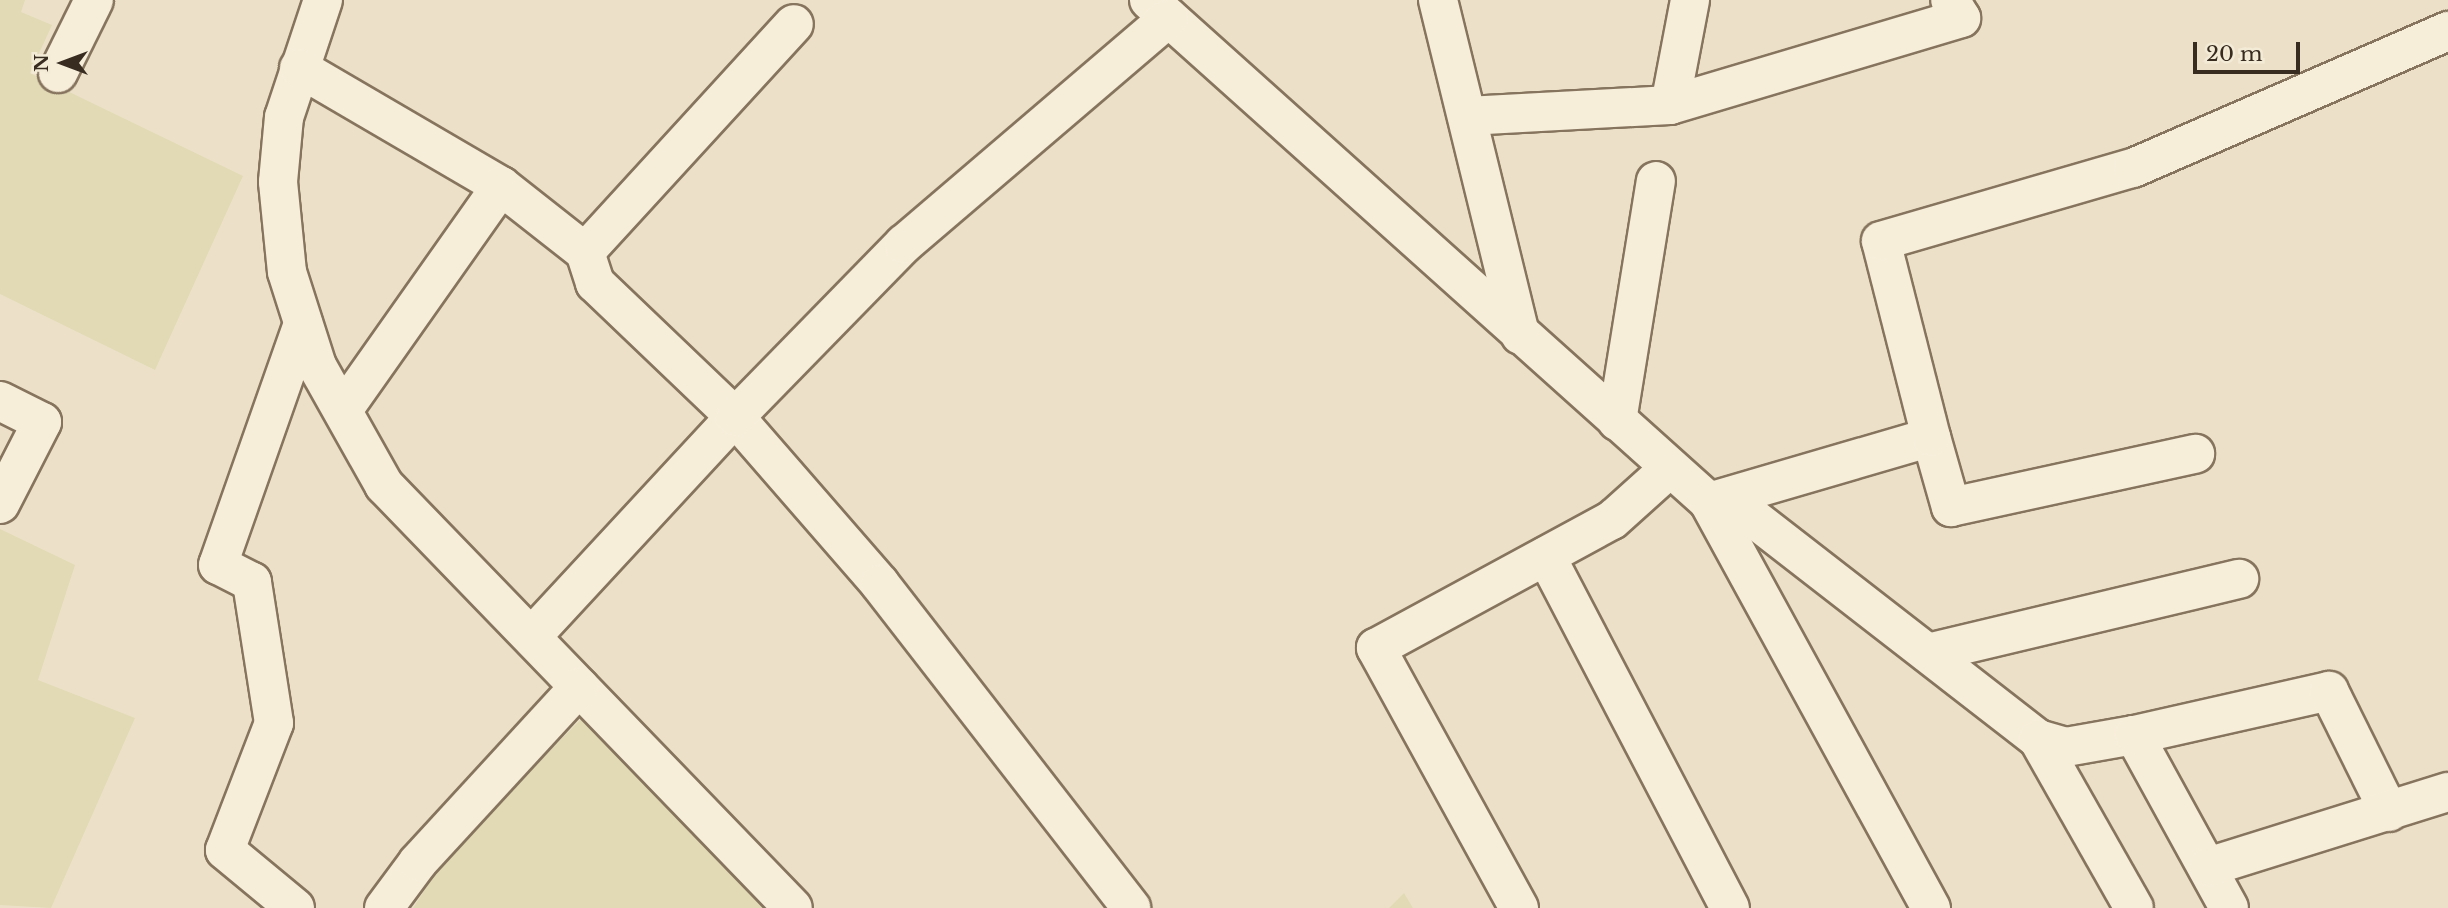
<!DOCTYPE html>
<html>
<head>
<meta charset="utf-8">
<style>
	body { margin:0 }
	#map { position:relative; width:2448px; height:908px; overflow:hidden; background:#ece1c8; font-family:"Libre Baskerville",serif }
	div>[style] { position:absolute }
	.farmland>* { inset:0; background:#e1dab5 }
	.roads { filter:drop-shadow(2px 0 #86745e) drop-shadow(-2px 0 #86745e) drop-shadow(0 2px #86745e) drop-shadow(0 -2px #86745e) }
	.minor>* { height:38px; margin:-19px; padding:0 19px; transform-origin:19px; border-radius:19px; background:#f7eeda }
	span { translate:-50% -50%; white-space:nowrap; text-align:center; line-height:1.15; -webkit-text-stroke:5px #f4ebd7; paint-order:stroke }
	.north { position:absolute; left:28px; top:28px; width:70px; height:70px; -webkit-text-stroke:5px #f4ebd7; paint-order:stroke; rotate:270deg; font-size:19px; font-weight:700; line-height:28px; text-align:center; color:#382c20 }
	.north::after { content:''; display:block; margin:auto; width:24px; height:32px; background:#382c20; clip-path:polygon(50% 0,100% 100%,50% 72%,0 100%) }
	.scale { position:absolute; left:2193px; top:42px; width:107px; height:32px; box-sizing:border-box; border:4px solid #382c20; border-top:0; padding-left:9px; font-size:21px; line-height:24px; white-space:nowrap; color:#382c20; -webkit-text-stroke:5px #f4ebd7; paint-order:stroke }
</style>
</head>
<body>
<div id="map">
	<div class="farmland">
		<div style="clip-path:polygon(0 0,25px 0,21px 12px,52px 25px,30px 73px,243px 176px,155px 370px,0 294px)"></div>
		<div style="clip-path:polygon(0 529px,75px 565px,38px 680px,135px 718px,51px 908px,0 905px)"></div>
		<div style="clip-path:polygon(582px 718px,771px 908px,413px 908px,447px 856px)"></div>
		<div style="clip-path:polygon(1404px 893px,1413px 908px,1389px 908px)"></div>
	</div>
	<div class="roads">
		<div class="minor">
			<div style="left:323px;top:0;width:123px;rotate:108.4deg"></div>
			<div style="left:284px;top:117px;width:65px;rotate:95.3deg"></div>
			<div style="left:278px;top:182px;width:90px;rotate:84.3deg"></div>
			<div style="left:287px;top:272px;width:99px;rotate:72.3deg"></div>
			<div style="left:317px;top:366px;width:137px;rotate:60.6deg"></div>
			<div style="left:384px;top:485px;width:588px;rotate:45.96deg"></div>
			<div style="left:1149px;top:0;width:752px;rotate:41.87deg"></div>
			<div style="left:1709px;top:502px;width:41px;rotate:17.1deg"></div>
			<div style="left:1748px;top:514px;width:367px;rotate:37.8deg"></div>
			<div style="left:2038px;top:739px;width:29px;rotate:16deg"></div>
			<div style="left:2066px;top:747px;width:69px;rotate:-10deg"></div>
			<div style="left:2134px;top:735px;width:197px;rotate:61.2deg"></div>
			<div style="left:1438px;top:0;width:345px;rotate:76.2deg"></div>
			<div style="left:299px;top:68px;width:234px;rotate:30.3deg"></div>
			<div style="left:501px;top:186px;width:107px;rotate:38.2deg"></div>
			<div style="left:585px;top:252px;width:33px;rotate:72deg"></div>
			<div style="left:595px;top:283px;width:194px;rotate:43.7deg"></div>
			<div style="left:735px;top:417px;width:221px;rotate:49deg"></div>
			<div style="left:880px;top:584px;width:410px;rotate:52.2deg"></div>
			<div style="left:58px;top:73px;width:81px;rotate:-63.7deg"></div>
			<div style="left:1670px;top:105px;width:107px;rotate:-79.2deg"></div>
			<div style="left:1467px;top:116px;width:203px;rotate:-3.1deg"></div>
			<div style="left:1670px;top:105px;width:304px;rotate:-16.6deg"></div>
			<div style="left:1961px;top:18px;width:21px;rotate:-121deg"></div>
			<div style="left:585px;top:252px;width:309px;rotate:-47.5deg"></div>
			<div style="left:0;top:401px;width:47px;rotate:26.6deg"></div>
			<div style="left:42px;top:422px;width:92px;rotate:117.1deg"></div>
			<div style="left:343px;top:410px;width:274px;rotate:-54.8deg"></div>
			<div style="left:1617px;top:421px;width:243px;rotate:-80.8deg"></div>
			<div style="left:1931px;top:437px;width:73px;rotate:74.1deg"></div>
			<div style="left:1951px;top:507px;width:250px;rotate:-12.3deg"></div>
			<div style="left:1546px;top:556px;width:397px;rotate:62.4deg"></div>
			<div style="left:533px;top:635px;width:297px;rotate:-47.2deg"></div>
			<div style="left:735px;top:417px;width:242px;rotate:-45.7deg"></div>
			<div style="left:904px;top:244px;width:348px;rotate:-40.5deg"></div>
			<div style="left:1928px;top:653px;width:320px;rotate:-13.4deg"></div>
			<div style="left:2134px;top:735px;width:200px;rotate:-12.7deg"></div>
			<div style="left:2329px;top:691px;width:135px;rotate:63.6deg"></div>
			<div style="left:2038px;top:739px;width:194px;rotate:60.4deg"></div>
			<div style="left:2208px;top:867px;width:251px;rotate:-17.4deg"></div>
			<div style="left:295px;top:908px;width:91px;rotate:-140.4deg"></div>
			<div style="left:225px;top:850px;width:136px;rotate:-68.9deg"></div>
			<div style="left:274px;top:723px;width:143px;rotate:-98.9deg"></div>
			<div style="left:252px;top:582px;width:38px;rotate:-153deg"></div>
			<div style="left:218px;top:565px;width:256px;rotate:-70.6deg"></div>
			<div style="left:384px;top:908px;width:57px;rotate:-53.5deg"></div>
			<div style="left:418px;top:862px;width:238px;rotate:-47.4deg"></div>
			<div style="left:1519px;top:908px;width:297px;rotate:-118.8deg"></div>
			<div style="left:1376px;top:648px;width:268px;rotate:-28.5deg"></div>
			<div style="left:1612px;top:520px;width:78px;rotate:-41.9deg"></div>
			<div style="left:1931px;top:908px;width:463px;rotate:-118.7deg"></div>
			<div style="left:1709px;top:502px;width:231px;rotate:-16.3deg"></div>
			<div style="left:1931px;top:437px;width:202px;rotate:-104.3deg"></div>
			<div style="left:1881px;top:241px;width:262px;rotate:-16.2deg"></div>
			<div style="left:2133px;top:168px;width:344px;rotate:-23.5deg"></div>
		</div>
	</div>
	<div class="north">N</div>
	<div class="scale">20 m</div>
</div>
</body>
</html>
